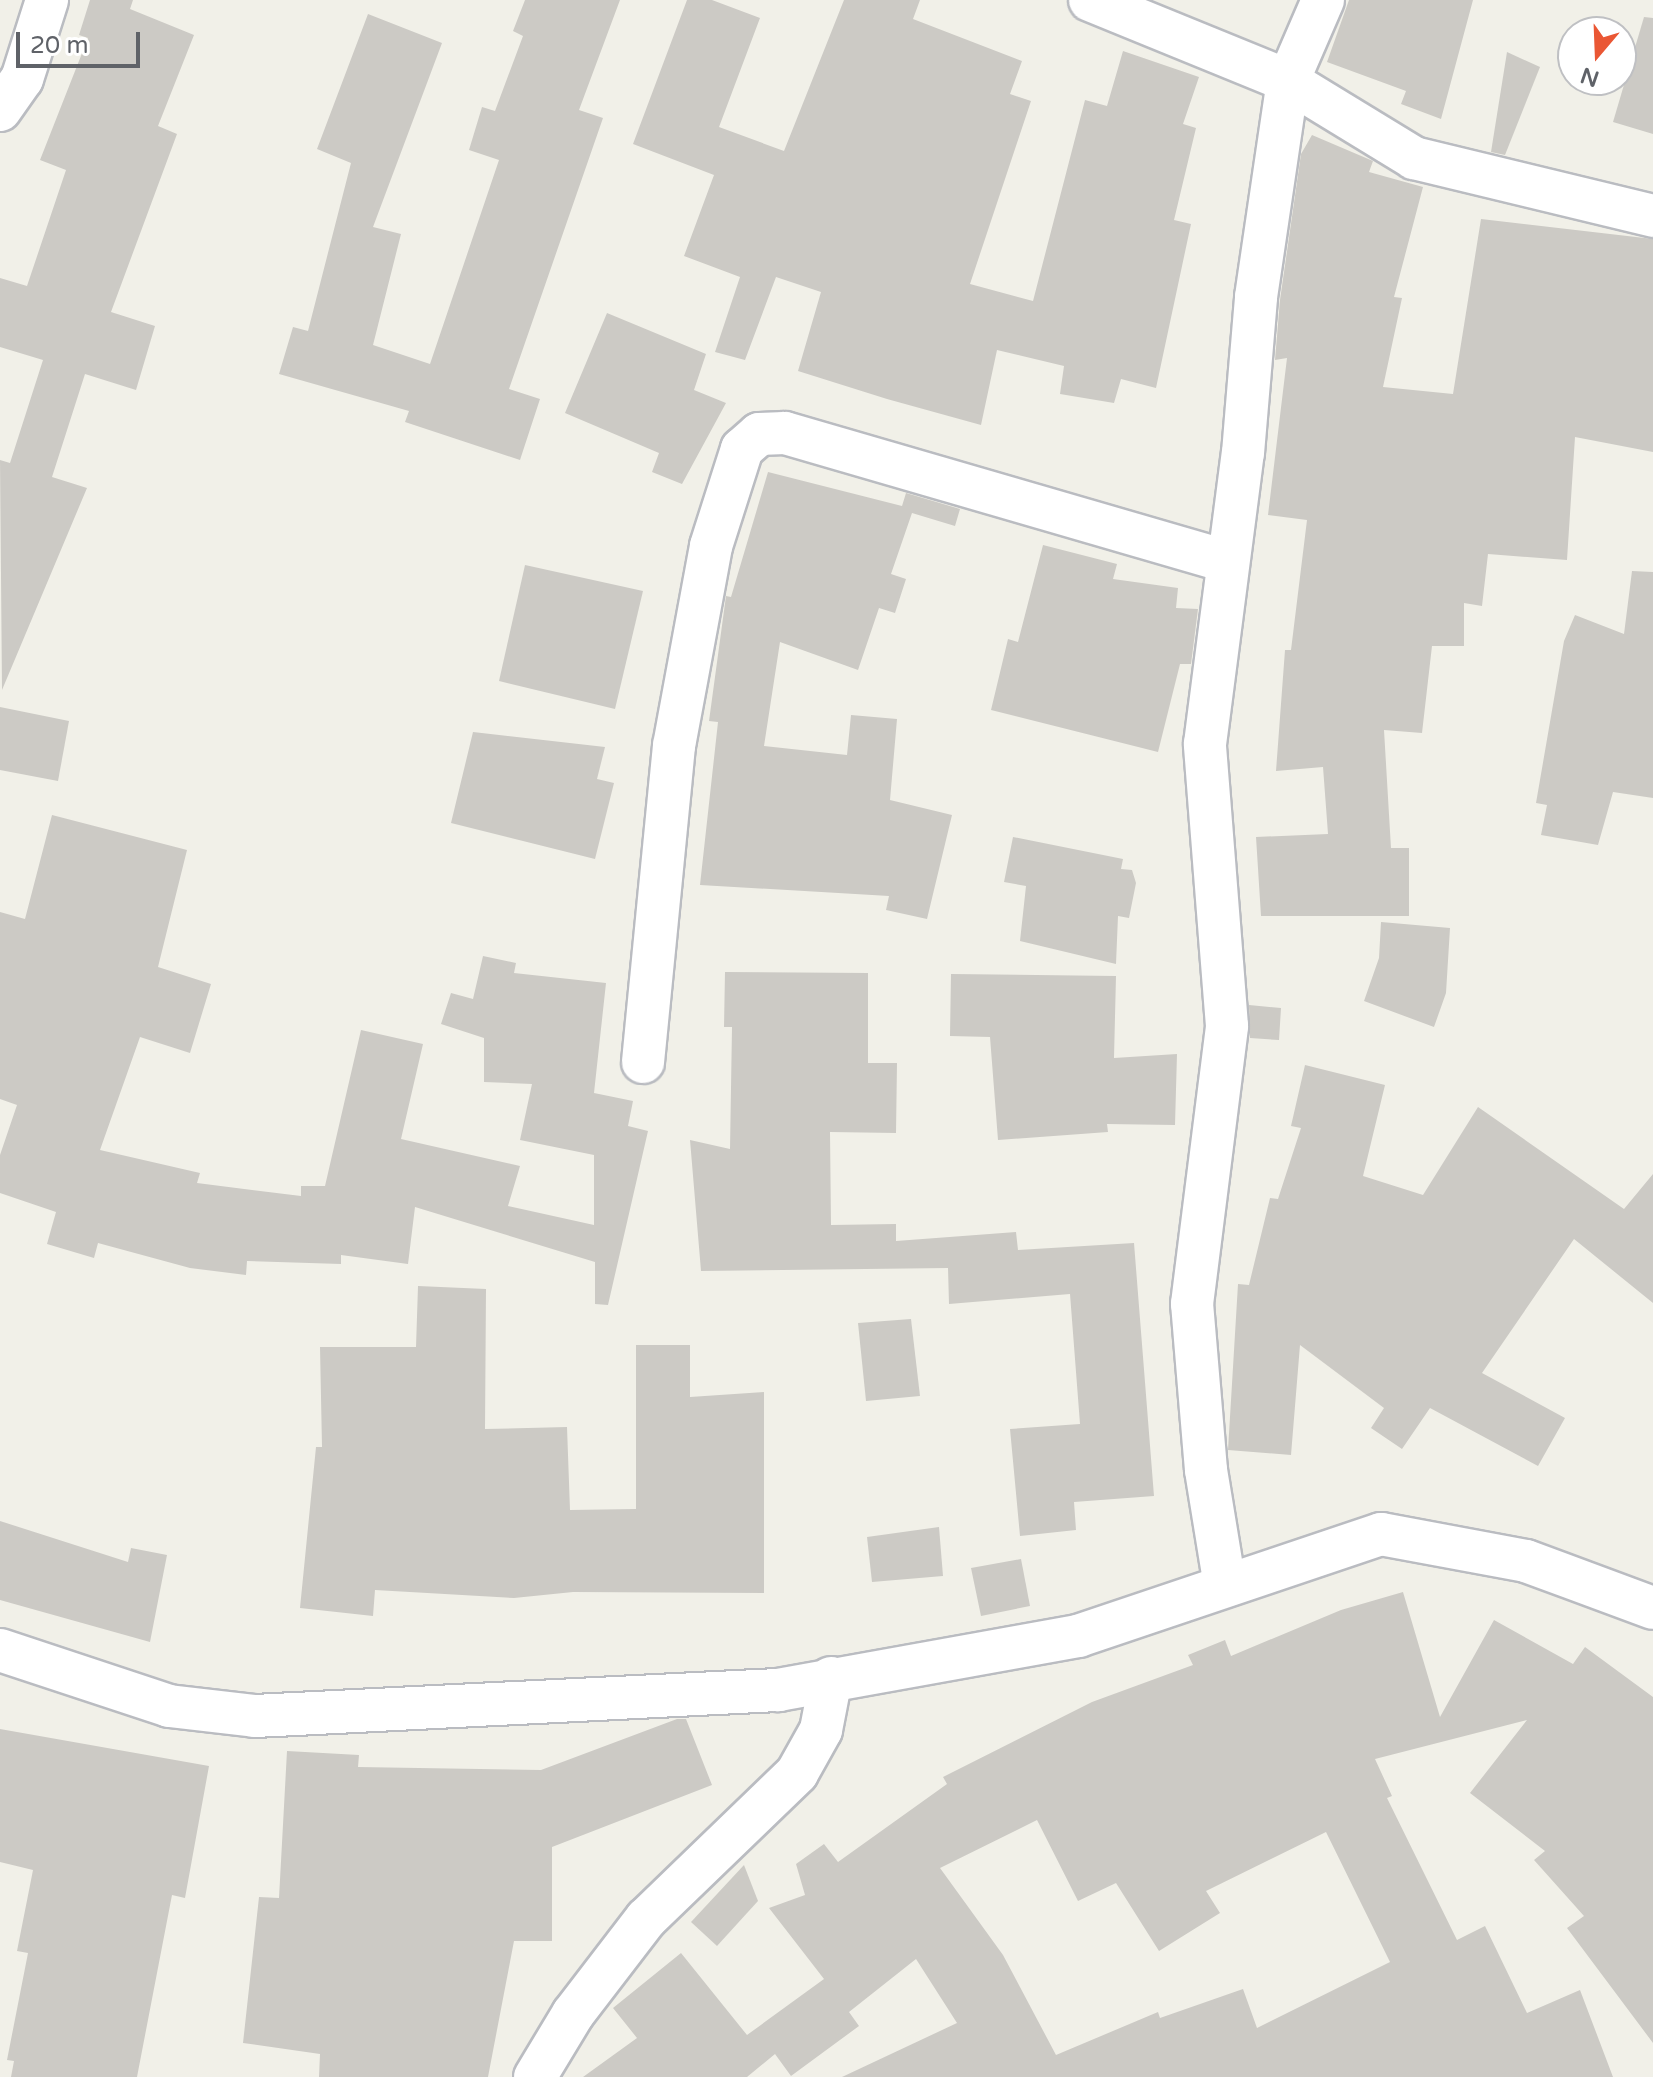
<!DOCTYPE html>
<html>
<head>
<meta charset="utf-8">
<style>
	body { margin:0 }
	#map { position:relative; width:1653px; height:2077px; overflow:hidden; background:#f1f0e8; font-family:"Varela Round",sans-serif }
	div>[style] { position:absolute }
	.building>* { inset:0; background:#cccac5 }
	.roads { filter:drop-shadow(2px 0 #babcc1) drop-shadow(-2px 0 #babcc1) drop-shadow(0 2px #babcc1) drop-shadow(0 -2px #babcc1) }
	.minor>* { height:42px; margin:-21px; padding:0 21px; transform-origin:21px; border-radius:21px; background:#fff }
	span { translate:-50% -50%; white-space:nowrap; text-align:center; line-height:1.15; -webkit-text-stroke:7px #fff; paint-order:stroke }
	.north { position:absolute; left:1557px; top:16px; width:80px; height:80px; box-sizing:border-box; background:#fff; border:2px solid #bfc0c3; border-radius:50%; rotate:199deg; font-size:22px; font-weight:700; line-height:32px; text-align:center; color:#5f6268 }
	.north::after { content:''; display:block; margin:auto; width:28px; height:36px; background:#ea5734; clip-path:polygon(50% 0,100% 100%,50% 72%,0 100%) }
	.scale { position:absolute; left:16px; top:32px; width:124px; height:36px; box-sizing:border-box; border:4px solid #5f6268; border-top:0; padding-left:10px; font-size:24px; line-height:28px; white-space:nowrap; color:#5f6268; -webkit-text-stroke:6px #fff; paint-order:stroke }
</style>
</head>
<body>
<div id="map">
	<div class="building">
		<div style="clip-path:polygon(90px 0,133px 0,130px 9px,194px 35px,158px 126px,177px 134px,111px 312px,155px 326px,136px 390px,85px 374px,52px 477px,87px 488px,2px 690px,0 460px,10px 463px,43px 360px,0 347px,0 278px,27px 286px,66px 170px,40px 160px,88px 38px,79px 35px)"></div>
		<div style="clip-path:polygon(525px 0,620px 0,579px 110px,603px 118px,509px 389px,540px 399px,520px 460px,405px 422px,409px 411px,279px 374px,293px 327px,308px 331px,351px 163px,317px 149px,368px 14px,442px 43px,373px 227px,401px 234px,373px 345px,430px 364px,499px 160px,469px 150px,482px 107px,495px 111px,523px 36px,513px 31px)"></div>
		<div style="clip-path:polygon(687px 0,712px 0,760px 18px,719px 127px,784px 151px,844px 0,920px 0,913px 19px,1022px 61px,1010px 94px,1031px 101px,970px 284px,1033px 301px,1085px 100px,1107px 106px,1123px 51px,1199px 77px,1183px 124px,1196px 128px,1174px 220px,1191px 224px,1156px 388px,1121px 379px,1114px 403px,1060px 394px,1064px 366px,997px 350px,981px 425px,887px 399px,798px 371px,821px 292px,776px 277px,745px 360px,715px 352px,740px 277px,684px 256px,714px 175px,633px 144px)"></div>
		<div style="clip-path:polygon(1349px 0,1473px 0,1441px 119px,1401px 104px,1406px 91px,1327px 62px)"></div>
		<div style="clip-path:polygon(1644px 17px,1653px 18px,1653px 134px,1613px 122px)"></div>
		<div style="clip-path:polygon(1507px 52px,1540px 67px,1505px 155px,1491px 152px)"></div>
		<div style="clip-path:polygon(1312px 135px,1373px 161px,1369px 172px,1423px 187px,1394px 297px,1402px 298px,1383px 387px,1453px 394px,1481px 219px,1653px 239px,1653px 452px,1575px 437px,1567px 560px,1488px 554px,1482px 606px,1464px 603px,1464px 646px,1432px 646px,1422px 733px,1384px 730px,1391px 848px,1409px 848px,1409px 916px,1261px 916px,1256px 837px,1328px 834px,1323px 767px,1276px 771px,1285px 650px,1291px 650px,1307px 520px,1268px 515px,1287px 358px,1275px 360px,1280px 300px,1301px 154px)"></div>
		<div style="clip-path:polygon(607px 313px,706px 354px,694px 390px,726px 403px,682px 484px,652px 472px,659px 453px,565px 413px)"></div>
		<div style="clip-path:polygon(768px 472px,902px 506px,906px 493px,960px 509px,955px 526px,912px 513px,891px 574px,906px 579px,895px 613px,879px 608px,858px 670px,780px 642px,764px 746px,847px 755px,851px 715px,897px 719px,890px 800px,952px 815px,927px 919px,886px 910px,889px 896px,700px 885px,718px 722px,709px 721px,726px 596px,731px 597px)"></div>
		<div style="clip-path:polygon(1043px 545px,1117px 564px,1113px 579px,1178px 588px,1176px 608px,1198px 609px,1191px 664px,1180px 664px,1158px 752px,991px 710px,1008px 639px,1018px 642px)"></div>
		<div style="clip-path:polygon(525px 565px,643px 591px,615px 709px,499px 681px)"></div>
		<div style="clip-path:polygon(1632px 571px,1653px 572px,1653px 798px,1613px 792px,1598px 845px,1541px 835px,1547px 805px,1536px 803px,1564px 641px,1575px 615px,1624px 634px)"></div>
		<div style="clip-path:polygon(0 707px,69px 721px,58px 781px,0 770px)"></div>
		<div style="clip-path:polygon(473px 732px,605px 747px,597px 779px,614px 783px,595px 859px,451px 823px)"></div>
		<div style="clip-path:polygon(52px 815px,187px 850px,158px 967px,211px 984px,190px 1053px,140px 1037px,100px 1150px,200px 1173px,197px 1183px,301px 1196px,301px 1186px,325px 1186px,361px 1030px,423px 1044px,401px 1139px,520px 1166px,508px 1206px,594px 1225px,594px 1155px,520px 1140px,532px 1084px,484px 1082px,484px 1038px,441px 1024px,451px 993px,473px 999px,483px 956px,516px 963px,514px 973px,606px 983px,594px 1093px,633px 1101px,628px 1126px,648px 1131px,608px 1305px,595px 1304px,595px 1262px,415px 1207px,408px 1264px,341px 1255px,341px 1264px,247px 1261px,246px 1275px,190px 1268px,98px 1243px,94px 1258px,47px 1244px,56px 1212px,0 1193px,0 1155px,17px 1105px,0 1099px,0 912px,25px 919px)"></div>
		<div style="clip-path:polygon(1013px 837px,1123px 859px,1121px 869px,1132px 870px,1136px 883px,1129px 918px,1118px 916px,1116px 964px,1020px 941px,1026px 886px,1004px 882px)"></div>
		<div style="clip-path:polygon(1381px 922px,1450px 928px,1446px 993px,1434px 1027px,1364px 1001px,1379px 958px)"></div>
		<div style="clip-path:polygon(725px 972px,868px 973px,868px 1063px,897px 1063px,896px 1133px,830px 1132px,831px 1225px,896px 1224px,896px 1241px,1016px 1232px,1018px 1250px,1134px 1243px,1154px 1496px,1074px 1502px,1076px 1530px,1020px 1536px,1010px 1429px,1080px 1424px,1070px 1294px,949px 1304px,948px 1268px,701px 1271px,690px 1140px,730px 1149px,732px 1027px,724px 1027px)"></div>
		<div style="clip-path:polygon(951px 974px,1116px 976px,1114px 1058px,1177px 1054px,1175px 1125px,1107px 1124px,1108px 1132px,998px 1140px,990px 1037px,950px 1036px)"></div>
		<div style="clip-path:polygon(1249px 1005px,1281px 1008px,1279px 1040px,1250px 1038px)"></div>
		<div style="clip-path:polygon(1305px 1065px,1385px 1085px,1363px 1176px,1423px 1195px,1478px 1107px,1624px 1209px,1653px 1174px,1653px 1303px,1574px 1239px,1482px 1373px,1565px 1418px,1538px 1466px,1430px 1408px,1402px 1449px,1371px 1428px,1384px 1408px,1300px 1345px,1291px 1455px,1228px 1450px,1238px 1284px,1249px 1285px,1270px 1198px,1278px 1199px,1301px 1128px,1291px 1126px)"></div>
		<div style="clip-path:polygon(418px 1286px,486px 1289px,485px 1429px,567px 1427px,570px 1510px,636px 1509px,636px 1345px,690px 1345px,690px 1397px,764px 1392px,764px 1593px,573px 1592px,514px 1598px,375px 1590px,373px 1616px,300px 1608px,316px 1447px,322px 1447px,320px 1347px,416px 1347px)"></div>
		<div style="clip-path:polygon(911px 1319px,920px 1396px,866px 1401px,858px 1323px)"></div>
		<div style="clip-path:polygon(0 1521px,128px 1562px,131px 1548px,167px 1555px,150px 1642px,0 1600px)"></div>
		<div style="clip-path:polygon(939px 1527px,943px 1576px,872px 1582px,867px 1537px)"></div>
		<div style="clip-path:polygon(1021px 1559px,1030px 1606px,981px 1616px,971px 1568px)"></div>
		<div style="clip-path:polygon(evenodd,1403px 1592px,1440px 1717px,1494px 1620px,1573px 1664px,1585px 1647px,1653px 1697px,1653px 2043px,1567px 1928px,1584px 1916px,1534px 1860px,1545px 1851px,1470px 1793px,1527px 1720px,1375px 1759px,1392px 1796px,1387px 1798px,1457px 1940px,1485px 1926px,1527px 2013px,1580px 1990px,1613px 2077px,842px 2077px,957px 2023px,916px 1959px,849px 2012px,859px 2026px,791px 2076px,775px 2054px,747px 2077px,583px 2077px,637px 2038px,613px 2008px,681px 1953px,747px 2035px,824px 1979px,769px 1908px,805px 1895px,796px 1864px,824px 1844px,838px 1862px,947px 1784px,943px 1777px,1092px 1702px,1193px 1665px,1188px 1655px,1225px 1640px,1231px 1656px,1341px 1610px,1403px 1592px,1037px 1820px,1078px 1901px,1116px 1883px,1159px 1951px,1220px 1913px,1206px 1891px,1326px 1832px,1390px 1962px,1257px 2028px,1243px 1989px,1160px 2018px,1158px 2012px,1056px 2055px,1003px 1955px,940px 1868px,1037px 1820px)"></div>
		<div style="clip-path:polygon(677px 1719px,686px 1719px,712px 1785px,552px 1847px,552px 1941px,514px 1941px,488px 2077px,319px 2077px,320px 2054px,243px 2043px,259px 1897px,279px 1898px,287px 1751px,359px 1755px,358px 1767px,541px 1770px)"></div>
		<div style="clip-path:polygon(0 1729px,209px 1766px,185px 1898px,172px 1895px,137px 2077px,11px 2077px,14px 2061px,7px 2060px,28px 1953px,17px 1951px,33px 1870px,0 1862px)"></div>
		<div style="clip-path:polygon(744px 1865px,758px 1901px,717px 1946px,691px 1922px)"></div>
	</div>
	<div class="roads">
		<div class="minor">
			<div style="left:1090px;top:0;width:214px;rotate:22.2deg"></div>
			<div style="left:1288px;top:81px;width:148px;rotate:31.4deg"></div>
			<div style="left:1414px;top:158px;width:246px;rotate:13.6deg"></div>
			<div style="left:0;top:110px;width:38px;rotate:-55deg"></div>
			<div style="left:22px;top:79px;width:83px;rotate:-72.4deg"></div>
			<div style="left:643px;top:1062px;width:318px;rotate:-84.4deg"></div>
			<div style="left:674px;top:746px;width:203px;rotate:-79.5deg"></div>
			<div style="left:711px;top:546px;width:102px;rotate:-72.3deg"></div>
			<div style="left:742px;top:449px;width:23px;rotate:-41deg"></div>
			<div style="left:759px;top:434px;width:26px;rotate:-2deg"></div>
			<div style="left:785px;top:433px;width:458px;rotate:16.2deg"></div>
			<div style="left:1225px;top:1586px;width:118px;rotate:-99.3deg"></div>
			<div style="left:1206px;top:1470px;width:167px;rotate:-94.8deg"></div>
			<div style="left:1192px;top:1304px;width:280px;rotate:-82.8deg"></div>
			<div style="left:1227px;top:1026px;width:283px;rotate:-94.5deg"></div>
			<div style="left:1205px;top:744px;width:293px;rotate:-82.6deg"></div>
			<div style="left:1243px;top:453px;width:157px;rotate:-85.2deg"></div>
			<div style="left:1256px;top:297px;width:218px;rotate:-81.6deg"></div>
			<div style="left:1288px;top:81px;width:88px;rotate:-66.6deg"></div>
			<div style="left:0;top:1650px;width:178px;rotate:18.3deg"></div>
			<div style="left:169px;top:1706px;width:87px;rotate:6.6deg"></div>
			<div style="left:255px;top:1716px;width:524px;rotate:-2.85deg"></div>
			<div style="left:778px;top:1690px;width:305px;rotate:-10.2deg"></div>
			<div style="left:1078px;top:1636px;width:320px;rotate:-18.6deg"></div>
			<div style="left:1381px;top:1534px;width:147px;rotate:10.5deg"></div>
			<div style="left:1526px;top:1561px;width:135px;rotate:20.3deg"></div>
			<div style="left:535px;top:2077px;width:74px;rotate:-58.9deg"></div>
			<div style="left:573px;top:2014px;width:120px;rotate:-52.5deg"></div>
			<div style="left:646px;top:1919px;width:210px;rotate:-44deg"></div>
			<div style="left:797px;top:1773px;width:49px;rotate:-60.8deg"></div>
			<div style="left:821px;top:1730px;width:53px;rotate:-79.1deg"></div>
		</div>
	</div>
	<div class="north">N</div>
	<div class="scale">20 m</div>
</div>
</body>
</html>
